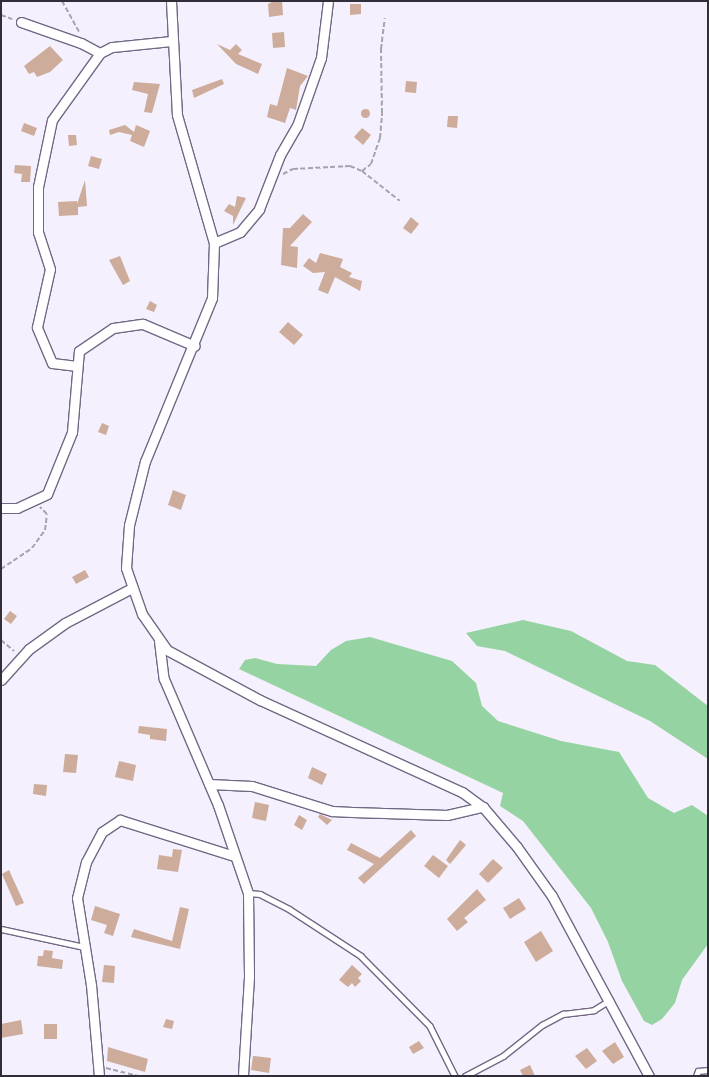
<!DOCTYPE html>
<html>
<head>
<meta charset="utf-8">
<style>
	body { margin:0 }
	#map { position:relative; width:709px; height:1077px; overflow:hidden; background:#f4f0fd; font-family:Spectral,serif }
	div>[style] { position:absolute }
	.green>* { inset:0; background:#96d3a2 }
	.building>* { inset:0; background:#cdac9b }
	.round { border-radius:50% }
	.path>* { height:2px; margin-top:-1px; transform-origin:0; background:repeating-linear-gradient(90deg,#a6a2ae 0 5px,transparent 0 7.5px) }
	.roads { filter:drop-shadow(1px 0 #726885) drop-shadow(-1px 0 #726885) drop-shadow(0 1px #726885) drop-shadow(0 -1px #726885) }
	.lane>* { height:4.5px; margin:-2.25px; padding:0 2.25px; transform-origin:2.25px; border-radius:2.25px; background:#fff }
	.street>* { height:9px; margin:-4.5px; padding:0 4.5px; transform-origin:4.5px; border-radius:4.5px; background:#fff }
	span { translate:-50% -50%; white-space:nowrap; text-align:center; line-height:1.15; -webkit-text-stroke:5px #fff; paint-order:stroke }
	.frame { position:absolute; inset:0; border:2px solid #312d39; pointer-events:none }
</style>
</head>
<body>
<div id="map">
	<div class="green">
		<div style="clip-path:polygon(523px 620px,571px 631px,627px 661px,655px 665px,708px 706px,708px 759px,650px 721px,505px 651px,477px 646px,466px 633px)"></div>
		<div style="clip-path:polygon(370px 637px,452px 661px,476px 683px,482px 706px,498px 721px,561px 741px,619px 752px,648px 798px,674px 813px,692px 805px,708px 816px,708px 944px,682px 980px,675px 1003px,662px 1019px,652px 1025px,644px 1021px,622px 981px,608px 942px,591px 908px,523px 821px,500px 806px,503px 793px,239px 669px,245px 660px,255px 658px,277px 664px,316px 666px,331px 650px,346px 641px)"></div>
	</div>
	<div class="building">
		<div style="clip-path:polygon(274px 1px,282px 1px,283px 15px,269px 17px,268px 4px)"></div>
		<div style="clip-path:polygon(350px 4px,361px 4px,361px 14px,350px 15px)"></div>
		<div style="clip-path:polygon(284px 32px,285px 47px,273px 48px,272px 33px)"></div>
		<div style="clip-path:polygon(217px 44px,230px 50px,236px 44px,242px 50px,238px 54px,262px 64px,258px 74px,236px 64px)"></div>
		<div style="clip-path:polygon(50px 46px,63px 60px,50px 72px,37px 77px,34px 72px,29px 74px,24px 66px)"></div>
		<div style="clip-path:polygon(287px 68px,308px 76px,300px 86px,296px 110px,290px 108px,285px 123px,267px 117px,270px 104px,277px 106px)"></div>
		<div style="clip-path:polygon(222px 79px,224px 84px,194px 98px,192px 90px)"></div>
		<div style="clip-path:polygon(406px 81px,417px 82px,416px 93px,405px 92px)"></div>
		<div style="clip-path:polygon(134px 82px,160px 84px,152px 113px,144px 112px,148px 94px,132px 90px)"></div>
		<div class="round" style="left:360.5px;top:108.5px;width:9px;height:9px"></div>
		<div style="clip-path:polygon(448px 116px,458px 116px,457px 128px,447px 127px)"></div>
		<div style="clip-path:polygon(24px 123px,37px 128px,34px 136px,21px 131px)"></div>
		<div style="clip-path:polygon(125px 125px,134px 132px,136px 125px,150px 131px,144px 147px,130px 141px,132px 135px,119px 132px,110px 135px,109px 130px)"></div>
		<div style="clip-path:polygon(362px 128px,371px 135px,363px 145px,354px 137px)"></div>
		<div style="clip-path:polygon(68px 135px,76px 135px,77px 145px,69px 146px)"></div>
		<div style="clip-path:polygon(91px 156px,102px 159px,99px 169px,88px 166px)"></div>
		<div style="clip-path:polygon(15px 165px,31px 166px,30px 182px,21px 182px,22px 174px,14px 173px)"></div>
		<div style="clip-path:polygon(85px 180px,87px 206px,78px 207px,78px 215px,59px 216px,58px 202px,77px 201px,77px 204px)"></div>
		<div style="clip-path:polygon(237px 196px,246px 198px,233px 225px,233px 216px,224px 211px,229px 204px,235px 207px)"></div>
		<div style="clip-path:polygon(303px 214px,312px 222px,290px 246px,298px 247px,297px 268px,281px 265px,283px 228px,290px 228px)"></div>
		<div style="clip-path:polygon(411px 217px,419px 224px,411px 234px,403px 228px)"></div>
		<div style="clip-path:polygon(320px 253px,343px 259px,340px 267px,352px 273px,349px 277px,362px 281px,360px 291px,335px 277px,328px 294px,318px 290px,325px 272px,313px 273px,303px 266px,309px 258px,316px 263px)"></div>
		<div style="clip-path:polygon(120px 256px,130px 281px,123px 285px,109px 260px)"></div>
		<div style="clip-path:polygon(150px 301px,157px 305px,154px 312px,146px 309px)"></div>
		<div style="clip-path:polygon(288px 322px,303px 335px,294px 345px,279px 332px)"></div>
		<div style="clip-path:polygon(102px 423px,109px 426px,106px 435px,98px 432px)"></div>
		<div style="clip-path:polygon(173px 490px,186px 495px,181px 510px,168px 505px)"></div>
		<div style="clip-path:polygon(85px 570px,89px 577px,76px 584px,72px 577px)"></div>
		<div style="clip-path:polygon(10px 611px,17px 616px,11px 624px,4px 619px)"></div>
		<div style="clip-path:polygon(139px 726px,167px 729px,166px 741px,150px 739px,150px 735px,138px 733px)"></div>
		<div style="clip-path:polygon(65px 754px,78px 755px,76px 773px,63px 772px)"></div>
		<div style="clip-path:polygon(119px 761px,136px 765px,133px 781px,115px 777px)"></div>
		<div style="clip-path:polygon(312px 767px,327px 774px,322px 785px,308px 778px)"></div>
		<div style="clip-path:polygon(34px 784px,47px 785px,46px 796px,33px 794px)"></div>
		<div style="clip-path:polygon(255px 802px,269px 805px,266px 821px,252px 818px)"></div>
		<div style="clip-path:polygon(320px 814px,332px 820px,327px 825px,318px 817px)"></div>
		<div style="clip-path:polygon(299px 815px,307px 820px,302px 830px,294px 825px)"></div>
		<div style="clip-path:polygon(411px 830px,416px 836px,364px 884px,358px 878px,374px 864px,347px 850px,351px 843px,380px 858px)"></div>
		<div style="clip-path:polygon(460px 840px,466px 845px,450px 864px,446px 860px)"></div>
		<div style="clip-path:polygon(173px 849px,182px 850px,178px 872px,157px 869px,159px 855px,172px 857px)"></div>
		<div style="clip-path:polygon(433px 855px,448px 866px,439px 878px,424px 866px)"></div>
		<div style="clip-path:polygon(493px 859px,503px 868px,488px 883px,479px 874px)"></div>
		<div style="clip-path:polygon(9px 870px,24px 903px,16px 906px,2px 874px)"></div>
		<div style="clip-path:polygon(477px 889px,486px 900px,464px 918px,468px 922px,457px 931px,447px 919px)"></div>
		<div style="clip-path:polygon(519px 898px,526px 909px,510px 919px,503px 908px)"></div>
		<div style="clip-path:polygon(95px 906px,120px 914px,113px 936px,104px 933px,107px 925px,91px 920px)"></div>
		<div style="clip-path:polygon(180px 907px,189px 909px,180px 949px,131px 937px,134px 929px,172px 941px)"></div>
		<div style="clip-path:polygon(541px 931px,553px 951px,536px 962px,524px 942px)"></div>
		<div style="clip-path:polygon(44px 950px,53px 951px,52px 958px,63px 960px,62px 969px,37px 966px,38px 956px,43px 956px)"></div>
		<div style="clip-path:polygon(104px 965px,115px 966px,114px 983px,102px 982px)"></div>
		<div style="clip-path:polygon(352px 965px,362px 974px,358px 978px,361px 981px,355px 987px,352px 983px,348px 987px,339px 980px)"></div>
		<div style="clip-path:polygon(166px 1019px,174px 1021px,172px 1029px,163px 1027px)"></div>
		<div style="clip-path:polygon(21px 1020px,23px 1034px,1px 1038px,1px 1024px)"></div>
		<div style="clip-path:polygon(44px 1024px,57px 1024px,57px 1039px,44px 1039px)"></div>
		<div style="clip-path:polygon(419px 1041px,424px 1048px,413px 1054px,409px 1047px)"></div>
		<div style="clip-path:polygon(615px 1042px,624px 1057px,613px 1064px,602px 1051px)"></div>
		<div style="clip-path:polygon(108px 1047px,148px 1059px,145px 1072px,107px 1061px)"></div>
		<div style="clip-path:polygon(587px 1048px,597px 1061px,586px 1069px,575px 1056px)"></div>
		<div style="clip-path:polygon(253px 1056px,271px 1058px,269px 1073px,251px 1070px)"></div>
		<div style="clip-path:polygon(530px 1065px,535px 1076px,523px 1076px,520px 1070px)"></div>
	</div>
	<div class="path">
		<div style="left:62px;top:1px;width:37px;rotate:61deg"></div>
		<div style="left:1px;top:15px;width:12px;rotate:20deg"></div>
		<div style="left:362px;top:171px;width:48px;rotate:38.3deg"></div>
		<div style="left:283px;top:174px;width:11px;rotate:-27deg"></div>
		<div style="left:293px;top:169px;width:57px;rotate:-3deg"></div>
		<div style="left:350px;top:166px;width:13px;rotate:23deg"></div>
		<div style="left:362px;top:171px;width:11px;rotate:-38deg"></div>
		<div style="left:371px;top:164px;width:28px;rotate:-71deg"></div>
		<div style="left:380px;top:138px;width:25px;rotate:-85deg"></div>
		<div style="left:382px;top:113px;width:64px;rotate:-90.9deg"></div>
		<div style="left:381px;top:49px;width:31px;rotate:-83deg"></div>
		<div style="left:1px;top:569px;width:37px;rotate:-34deg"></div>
		<div style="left:32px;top:548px;width:22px;rotate:-54deg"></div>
		<div style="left:45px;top:530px;width:16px;rotate:-83deg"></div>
		<div style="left:47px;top:514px;width:10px;rotate:-135deg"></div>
		<div style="left:1px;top:640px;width:17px;rotate:40deg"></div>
		<div style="left:106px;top:1068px;width:32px;rotate:14deg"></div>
	</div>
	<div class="roads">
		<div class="lane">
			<div style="left:248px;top:893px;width:12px;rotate:5deg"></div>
			<div style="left:260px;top:894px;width:33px;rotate:27deg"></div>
			<div style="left:289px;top:909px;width:86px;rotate:33.1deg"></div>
			<div style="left:361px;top:956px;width:98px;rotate:45.4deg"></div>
			<div style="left:430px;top:1026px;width:56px;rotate:63.4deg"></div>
			<div style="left:1px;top:929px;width:85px;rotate:12.2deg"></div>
			<div style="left:465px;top:1076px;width:43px;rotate:-27.8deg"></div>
			<div style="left:503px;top:1056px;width:50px;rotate:-38.5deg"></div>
			<div style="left:542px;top:1025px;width:24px;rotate:-28deg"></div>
			<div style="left:563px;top:1014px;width:31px;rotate:-7deg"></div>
			<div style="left:594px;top:1010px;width:19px;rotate:-32deg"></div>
			<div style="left:696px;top:1076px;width:5px;rotate:-68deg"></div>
			<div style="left:698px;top:1071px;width:10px;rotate:-6deg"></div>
		</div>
		<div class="street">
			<div style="left:171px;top:1px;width:114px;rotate:87deg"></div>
			<div style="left:177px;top:115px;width:133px;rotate:73.9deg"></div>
			<div style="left:214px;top:243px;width:55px;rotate:92.1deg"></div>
			<div style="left:212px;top:298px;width:176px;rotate:112.3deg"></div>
			<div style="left:145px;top:461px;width:66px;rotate:104deg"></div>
			<div style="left:129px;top:525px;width:43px;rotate:94deg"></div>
			<div style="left:126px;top:568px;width:49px;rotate:70.8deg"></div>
			<div style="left:142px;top:614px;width:44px;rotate:55.2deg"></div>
			<div style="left:167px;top:650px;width:106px;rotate:28.3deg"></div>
			<div style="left:260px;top:700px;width:222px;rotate:24.5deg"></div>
			<div style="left:462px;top:792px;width:26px;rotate:36deg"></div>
			<div style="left:483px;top:807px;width:52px;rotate:49.6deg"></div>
			<div style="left:517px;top:847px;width:60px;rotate:54.5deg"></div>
			<div style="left:552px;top:896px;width:204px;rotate:61.7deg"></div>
			<div style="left:21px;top:22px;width:64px;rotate:19.3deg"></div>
			<div style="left:81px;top:43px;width:21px;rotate:28deg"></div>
			<div style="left:214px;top:243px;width:28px;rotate:-23deg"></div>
			<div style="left:240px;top:232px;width:30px;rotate:-50deg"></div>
			<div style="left:259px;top:209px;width:58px;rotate:-68.7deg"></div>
			<div style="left:280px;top:155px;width:34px;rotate:-60deg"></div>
			<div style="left:297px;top:126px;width:72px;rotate:-70.6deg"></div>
			<div style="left:321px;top:58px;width:57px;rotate:-83deg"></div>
			<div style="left:77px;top:366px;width:25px;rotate:-173deg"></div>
			<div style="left:52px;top:363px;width:39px;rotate:-113deg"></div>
			<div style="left:37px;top:327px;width:59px;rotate:-77.4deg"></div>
			<div style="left:50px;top:269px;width:39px;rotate:-108deg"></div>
			<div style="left:38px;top:232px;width:45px;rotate:-90deg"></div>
			<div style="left:38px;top:187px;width:68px;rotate:-78.2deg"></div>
			<div style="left:52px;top:120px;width:82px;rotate:-54.4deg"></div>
			<div style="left:100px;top:53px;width:13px;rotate:-27deg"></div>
			<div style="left:112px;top:47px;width:60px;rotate:-5.7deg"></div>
			<div style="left:1px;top:508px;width:16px"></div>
			<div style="left:17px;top:508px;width:33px;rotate:-25deg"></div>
			<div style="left:47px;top:494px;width:67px;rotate:-68deg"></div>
			<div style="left:72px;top:432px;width:81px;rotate:-85.1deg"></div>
			<div style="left:79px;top:351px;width:41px;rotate:-34.1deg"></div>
			<div style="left:113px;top:328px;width:30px;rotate:-8deg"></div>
			<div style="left:143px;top:324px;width:56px;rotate:22.9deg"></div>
			<div style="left:159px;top:641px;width:38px;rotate:83deg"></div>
			<div style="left:164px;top:679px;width:137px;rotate:66.8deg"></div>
			<div style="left:218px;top:805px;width:93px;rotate:71.2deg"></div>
			<div style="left:248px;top:893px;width:84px;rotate:89.3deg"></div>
			<div style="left:249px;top:977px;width:99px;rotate:93.5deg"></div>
			<div style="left:1px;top:680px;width:42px;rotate:-47.9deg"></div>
			<div style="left:29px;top:649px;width:44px;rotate:-35.8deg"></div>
			<div style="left:65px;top:623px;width:76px;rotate:-27.6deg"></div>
			<div style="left:209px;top:784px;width:43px;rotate:2.7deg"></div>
			<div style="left:252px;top:786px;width:84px;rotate:17.4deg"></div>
			<div style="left:332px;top:811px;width:20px;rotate:3deg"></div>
			<div style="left:352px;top:812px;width:95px;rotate:1.8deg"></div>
			<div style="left:447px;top:815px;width:37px;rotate:-13deg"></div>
			<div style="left:99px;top:1076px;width:91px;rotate:-95deg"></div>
			<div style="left:91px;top:985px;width:88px;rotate:-99.1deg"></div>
			<div style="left:77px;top:898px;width:37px;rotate:-76deg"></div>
			<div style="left:86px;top:862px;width:34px;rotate:-62deg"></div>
			<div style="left:102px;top:832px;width:22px;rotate:-34deg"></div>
			<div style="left:120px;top:820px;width:120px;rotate:17.5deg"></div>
		</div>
	</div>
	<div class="frame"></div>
</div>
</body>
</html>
